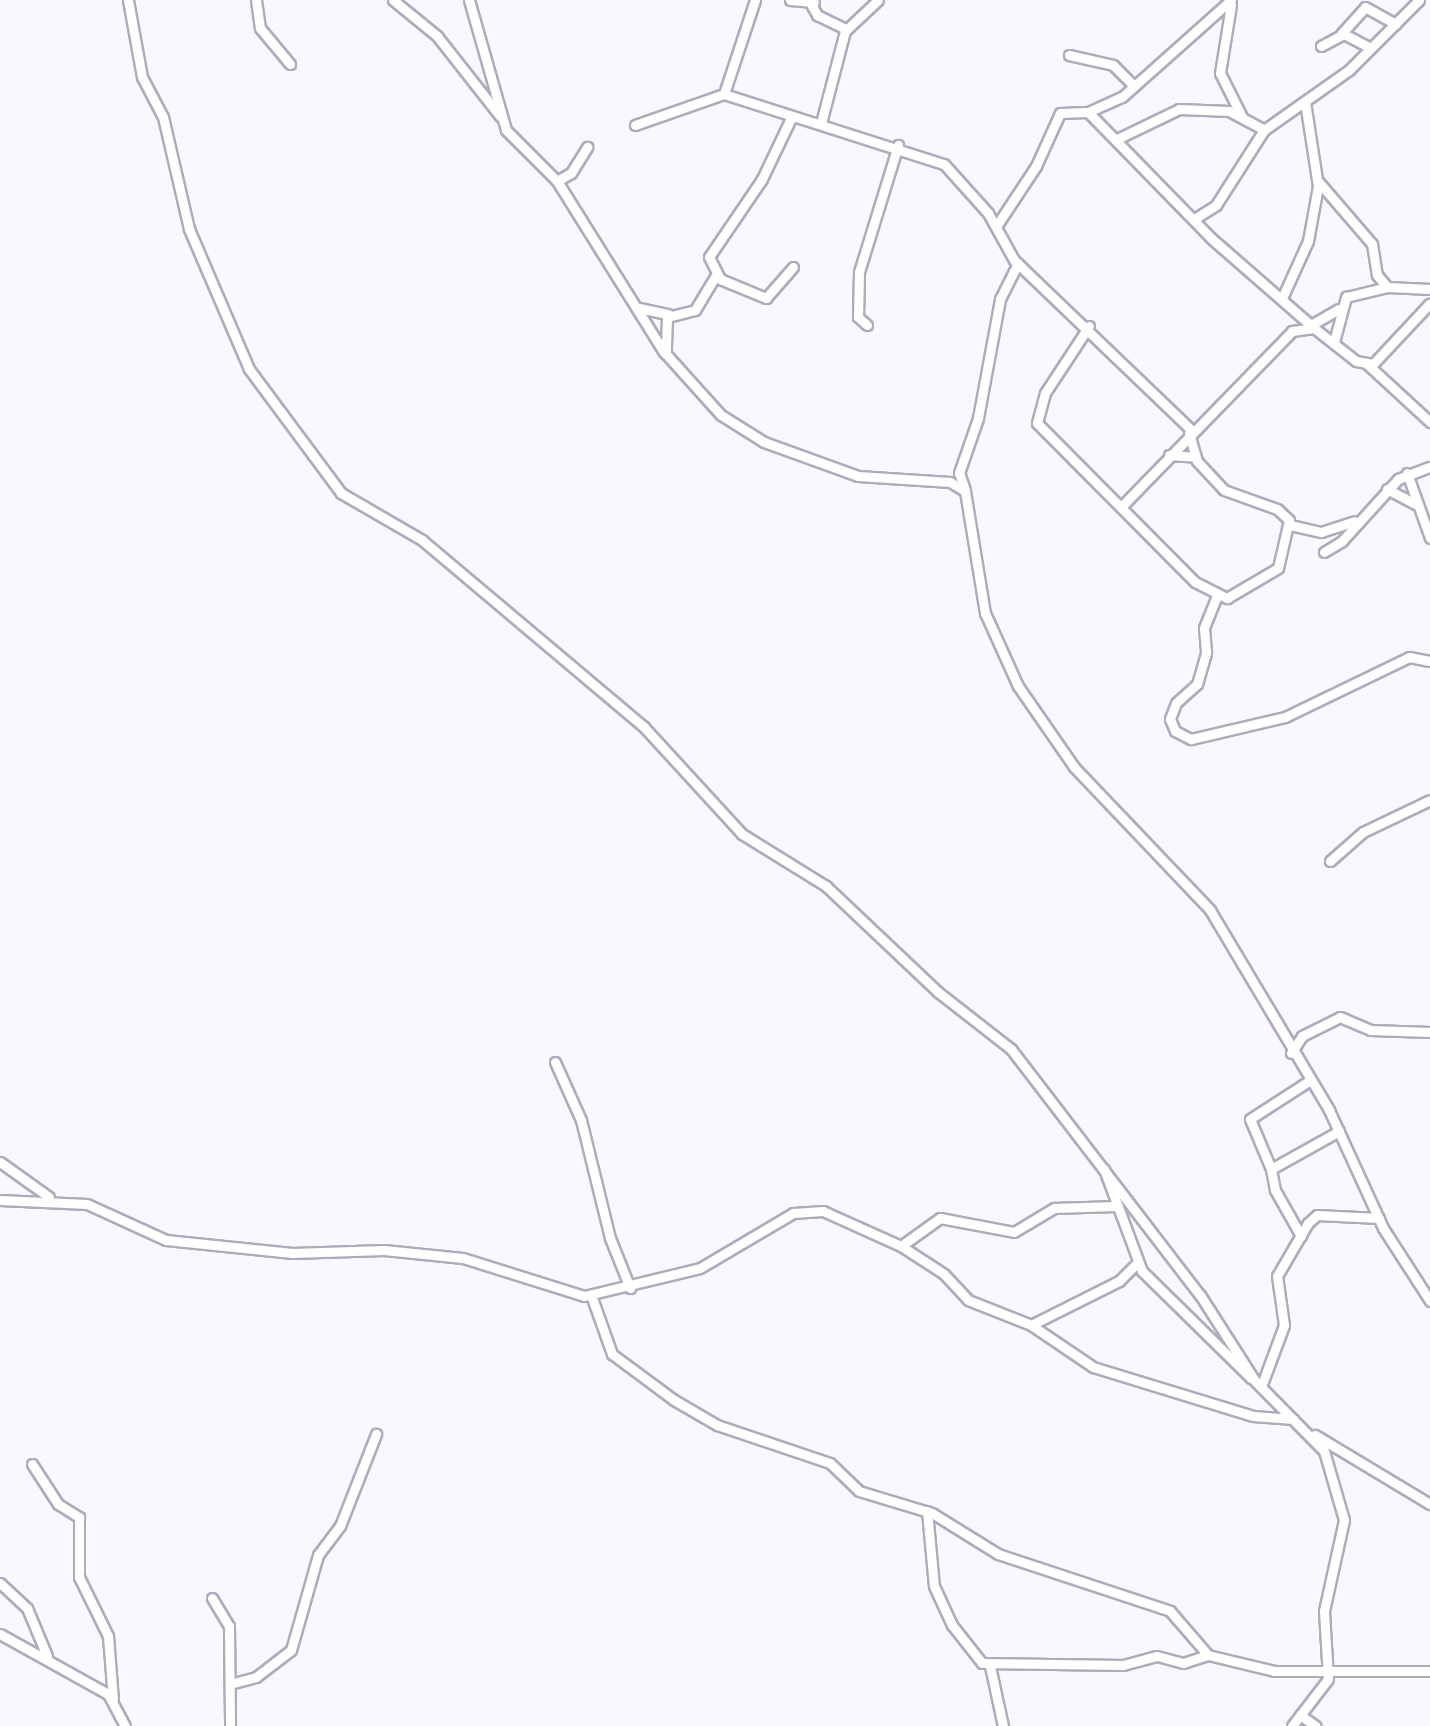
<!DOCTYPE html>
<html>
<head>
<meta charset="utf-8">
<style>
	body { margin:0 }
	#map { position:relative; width:1430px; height:1726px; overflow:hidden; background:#f9f7ff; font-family:Montserrat,sans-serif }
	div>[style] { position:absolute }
	.roads { filter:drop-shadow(2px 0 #afabbc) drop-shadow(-2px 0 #afabbc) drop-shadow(0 2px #afabbc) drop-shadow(0 -2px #afabbc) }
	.minor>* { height:9px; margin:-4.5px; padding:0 4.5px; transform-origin:4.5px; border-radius:4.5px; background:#fff }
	span { translate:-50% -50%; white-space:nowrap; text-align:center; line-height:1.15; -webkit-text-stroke:7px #fff; paint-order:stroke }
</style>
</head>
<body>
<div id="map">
	<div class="roads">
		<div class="minor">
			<div style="left:128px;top:0;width:78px;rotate:79.7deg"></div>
			<div style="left:142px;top:77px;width:45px;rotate:62.3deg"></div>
			<div style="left:163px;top:117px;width:115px;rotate:76.9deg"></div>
			<div style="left:189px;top:229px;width:152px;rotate:66.8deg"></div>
			<div style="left:249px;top:369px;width:154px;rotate:53.4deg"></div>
			<div style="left:341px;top:493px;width:94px;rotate:30.1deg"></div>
			<div style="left:422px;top:540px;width:290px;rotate:40.1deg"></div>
			<div style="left:644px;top:727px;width:145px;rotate:47.5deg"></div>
			<div style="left:742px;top:834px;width:99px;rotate:31.8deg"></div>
			<div style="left:826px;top:886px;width:154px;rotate:43.4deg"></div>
			<div style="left:938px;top:992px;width:93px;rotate:38deg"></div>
			<div style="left:1011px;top:1049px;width:310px;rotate:52.5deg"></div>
			<div style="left:1200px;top:1295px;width:102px;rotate:57.4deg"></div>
			<div style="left:1255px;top:1381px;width:98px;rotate:45.4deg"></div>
			<div style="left:1324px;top:1451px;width:72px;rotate:73.8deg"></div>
			<div style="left:1344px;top:1520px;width:93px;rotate:102.4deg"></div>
			<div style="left:1324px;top:1611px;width:68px;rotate:86.6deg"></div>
			<div style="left:1328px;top:1679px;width:59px;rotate:127.5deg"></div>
			<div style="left:256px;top:0;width:28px;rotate:82deg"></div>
			<div style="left:260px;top:28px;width:47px;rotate:50.2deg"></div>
			<div style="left:393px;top:0;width:57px;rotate:39.3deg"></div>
			<div style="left:437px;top:36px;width:102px;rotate:51.8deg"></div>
			<div style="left:469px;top:0;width:135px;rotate:74.1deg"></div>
			<div style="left:506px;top:130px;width:72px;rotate:45deg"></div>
			<div style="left:557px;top:181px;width:16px;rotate:-30deg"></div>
			<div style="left:571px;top:173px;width:31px;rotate:-58deg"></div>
			<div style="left:755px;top:0;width:99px;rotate:108.3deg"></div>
			<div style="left:724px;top:94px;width:231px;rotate:17.7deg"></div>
			<div style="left:944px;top:164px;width:66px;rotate:48.1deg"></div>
			<div style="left:988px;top:213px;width:54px;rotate:61deg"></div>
			<div style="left:1014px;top:260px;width:245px;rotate:43.8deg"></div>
			<div style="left:790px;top:0;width:24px;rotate:5deg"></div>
			<div style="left:811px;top:4px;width:13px;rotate:61deg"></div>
			<div style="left:817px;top:15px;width:32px;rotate:26deg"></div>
			<div style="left:1231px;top:5px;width:69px;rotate:99.2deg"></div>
			<div style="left:1220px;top:73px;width:49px;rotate:63.4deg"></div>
			<div style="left:1341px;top:34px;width:36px;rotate:-48deg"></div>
			<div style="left:1365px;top:7px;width:35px;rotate:29deg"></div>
			<div style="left:1321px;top:46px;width:26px;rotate:-28deg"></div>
			<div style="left:1344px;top:34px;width:30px;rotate:28deg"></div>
			<div style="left:1069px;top:55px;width:45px;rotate:12.8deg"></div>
			<div style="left:1113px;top:65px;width:27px;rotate:45deg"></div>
			<div style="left:1088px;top:112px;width:177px;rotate:45.7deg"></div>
			<div style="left:1212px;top:239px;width:135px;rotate:41.1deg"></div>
			<div style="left:792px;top:116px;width:70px;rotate:115.5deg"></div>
			<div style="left:762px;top:179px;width:94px;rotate:124.2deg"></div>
			<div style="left:709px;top:257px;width:25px;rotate:63deg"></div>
			<div style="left:720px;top:279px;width:50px;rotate:22.4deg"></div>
			<div style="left:766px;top:298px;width:41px;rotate:-48.9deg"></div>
			<div style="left:821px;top:123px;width:95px;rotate:-75.4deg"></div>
			<div style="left:845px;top:31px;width:45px;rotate:-43.2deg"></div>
			<div style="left:635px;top:125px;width:94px;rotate:-19.2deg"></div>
			<div style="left:1117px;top:139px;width:69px;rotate:-25.8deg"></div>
			<div style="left:1179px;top:109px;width:50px;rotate:2.3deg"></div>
			<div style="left:1229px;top:111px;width:40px;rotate:28deg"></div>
			<div style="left:1317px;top:180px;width:84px;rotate:49.3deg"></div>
			<div style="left:1372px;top:244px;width:31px;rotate:81deg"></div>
			<div style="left:1377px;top:275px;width:16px;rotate:50deg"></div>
			<div style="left:1387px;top:287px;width:43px;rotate:2.7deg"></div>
			<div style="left:557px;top:181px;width:202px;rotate:58deg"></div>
			<div style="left:1194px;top:219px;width:26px;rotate:-32deg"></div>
			<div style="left:1216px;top:205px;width:89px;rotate:-57.4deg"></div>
			<div style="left:1264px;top:130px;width:104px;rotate:-35.2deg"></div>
			<div style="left:1349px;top:70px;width:99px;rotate:-45deg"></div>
			<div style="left:997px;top:225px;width:71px;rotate:-56.5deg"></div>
			<div style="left:1036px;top:166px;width:58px;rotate:-65.6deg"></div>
			<div style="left:1060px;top:113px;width:28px;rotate:-2deg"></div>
			<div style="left:1088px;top:112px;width:37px;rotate:-24deg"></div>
			<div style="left:1122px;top:97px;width:146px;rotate:-41.7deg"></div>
			<div style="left:716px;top:275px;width:41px;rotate:121deg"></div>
			<div style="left:695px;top:310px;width:29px;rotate:166deg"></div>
			<div style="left:667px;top:317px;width:37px;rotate:92deg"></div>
			<div style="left:666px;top:354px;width:82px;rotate:48deg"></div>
			<div style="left:721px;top:415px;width:51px;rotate:32.1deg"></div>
			<div style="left:764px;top:442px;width:100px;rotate:19.9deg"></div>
			<div style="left:858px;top:476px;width:92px;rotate:3.7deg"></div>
			<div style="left:950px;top:482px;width:17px;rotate:31deg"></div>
			<div style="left:965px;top:491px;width:124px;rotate:80.7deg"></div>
			<div style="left:985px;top:613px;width:80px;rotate:65.7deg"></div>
			<div style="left:1018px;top:686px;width:98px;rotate:55.3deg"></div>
			<div style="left:1074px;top:767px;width:197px;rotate:46.4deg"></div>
			<div style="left:1210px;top:910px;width:233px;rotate:59.2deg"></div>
			<div style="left:1329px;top:1110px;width:130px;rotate:65.4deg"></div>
			<div style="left:1383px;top:1228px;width:87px;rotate:57.2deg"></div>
			<div style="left:1283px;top:296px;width:60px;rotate:-65.6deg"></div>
			<div style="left:1308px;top:241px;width:56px;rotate:-79.7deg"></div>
			<div style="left:1318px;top:186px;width:85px;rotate:-98.8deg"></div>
			<div style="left:639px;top:308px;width:30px;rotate:12deg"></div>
			<div style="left:867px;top:325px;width:12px;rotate:-138deg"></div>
			<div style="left:858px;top:317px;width:45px;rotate:-88.7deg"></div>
			<div style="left:859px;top:272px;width:133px;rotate:-72.9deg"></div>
			<div style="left:1311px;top:325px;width:32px;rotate:-30deg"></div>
			<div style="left:1089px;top:326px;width:80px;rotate:123.3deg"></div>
			<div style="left:1045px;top:393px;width:31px;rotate:105deg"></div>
			<div style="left:1037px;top:423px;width:224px;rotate:45.2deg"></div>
			<div style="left:1195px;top:582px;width:36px;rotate:27deg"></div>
			<div style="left:1227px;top:598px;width:59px;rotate:-30.5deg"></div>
			<div style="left:1278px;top:568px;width:49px;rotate:-77.1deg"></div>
			<div style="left:1289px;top:520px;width:16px;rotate:-137deg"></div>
			<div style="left:1277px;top:509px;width:56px;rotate:-160.3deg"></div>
			<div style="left:1224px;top:490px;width:40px;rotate:-133deg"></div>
			<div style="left:1197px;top:461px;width:29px;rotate:-106deg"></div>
			<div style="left:1334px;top:342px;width:47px;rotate:-75.1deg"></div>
			<div style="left:1346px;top:297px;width:42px;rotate:-13.7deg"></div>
			<div style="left:1367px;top:364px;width:86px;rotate:42.6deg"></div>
			<div style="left:1169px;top:455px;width:27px;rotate:4deg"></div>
			<div style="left:1407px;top:473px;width:69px;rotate:70.5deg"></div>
			<div style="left:1387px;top:489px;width:32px;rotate:28deg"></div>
			<div style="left:965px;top:490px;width:18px;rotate:-109deg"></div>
			<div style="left:959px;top:473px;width:58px;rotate:-70.9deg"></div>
			<div style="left:978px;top:418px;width:121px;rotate:-79.5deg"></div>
			<div style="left:1000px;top:299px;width:40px;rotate:-63.4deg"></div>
			<div style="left:1121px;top:507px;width:245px;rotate:-45.8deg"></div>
			<div style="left:1292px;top:331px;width:22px;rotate:-8deg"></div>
			<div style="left:1314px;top:328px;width:53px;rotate:38.2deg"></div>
			<div style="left:1356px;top:361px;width:17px;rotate:10deg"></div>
			<div style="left:1373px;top:364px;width:83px;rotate:-46.9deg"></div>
			<div style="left:1290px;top:525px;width:32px;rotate:13deg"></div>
			<div style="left:1321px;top:532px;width:35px;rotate:-18deg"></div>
			<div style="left:1324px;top:552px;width:21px;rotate:-31deg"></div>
			<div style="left:1342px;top:541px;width:84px;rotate:-47.9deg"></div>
			<div style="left:1398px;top:479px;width:34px;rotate:-21deg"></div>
			<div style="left:1216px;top:598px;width:32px;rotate:112deg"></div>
			<div style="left:1204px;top:628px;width:25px;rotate:85deg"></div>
			<div style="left:1206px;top:653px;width:32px;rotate:106deg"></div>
			<div style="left:1197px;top:684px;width:28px;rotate:138deg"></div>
			<div style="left:1176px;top:703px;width:17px;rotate:111deg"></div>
			<div style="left:1170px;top:719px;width:13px;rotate:67deg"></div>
			<div style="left:1175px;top:731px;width:18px;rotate:27deg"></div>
			<div style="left:1191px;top:739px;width:97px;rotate:-13.2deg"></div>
			<div style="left:1285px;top:717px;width:138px;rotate:-25.8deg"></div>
			<div style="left:1409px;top:657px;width:21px;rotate:11deg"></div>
			<div style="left:1330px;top:861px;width:44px;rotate:-41.3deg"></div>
			<div style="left:1363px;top:832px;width:74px;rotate:-25.5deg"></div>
			<div style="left:1291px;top:1053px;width:20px;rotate:-57deg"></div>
			<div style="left:1302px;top:1036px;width:42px;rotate:-26.6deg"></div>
			<div style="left:1340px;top:1017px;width:33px;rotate:23deg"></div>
			<div style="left:1370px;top:1030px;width:60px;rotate:1.9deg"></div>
			<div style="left:555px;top:1062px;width:64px;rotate:65.9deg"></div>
			<div style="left:581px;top:1120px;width:122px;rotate:76.2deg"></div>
			<div style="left:610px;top:1238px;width:54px;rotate:68.2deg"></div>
			<div style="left:0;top:1162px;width:60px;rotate:35.5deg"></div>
			<div style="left:1104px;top:1169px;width:109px;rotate:69.6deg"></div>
			<div style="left:1142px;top:1271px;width:153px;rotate:44.5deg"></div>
			<div style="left:1271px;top:1169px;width:54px;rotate:-112.8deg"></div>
			<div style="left:1250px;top:1119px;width:70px;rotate:-32.8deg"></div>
			<div style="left:0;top:1200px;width:87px;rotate:2.6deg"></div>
			<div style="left:87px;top:1204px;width:87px;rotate:24.5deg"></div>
			<div style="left:166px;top:1240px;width:127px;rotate:5.9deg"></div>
			<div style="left:292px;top:1253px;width:92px;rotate:-1.9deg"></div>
			<div style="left:384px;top:1250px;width:79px;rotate:5.8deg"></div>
			<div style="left:463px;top:1258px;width:127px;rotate:17.4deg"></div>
			<div style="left:584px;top:1296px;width:119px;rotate:-13.6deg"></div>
			<div style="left:700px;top:1268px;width:108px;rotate:-30.6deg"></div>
			<div style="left:793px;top:1213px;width:30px;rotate:-4deg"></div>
			<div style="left:823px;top:1211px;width:85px;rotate:24.2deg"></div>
			<div style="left:901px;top:1246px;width:51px;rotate:33.1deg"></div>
			<div style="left:944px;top:1274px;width:35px;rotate:47deg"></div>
			<div style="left:968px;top:1300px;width:68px;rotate:21.6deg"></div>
			<div style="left:1031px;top:1325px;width:75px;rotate:34.1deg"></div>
			<div style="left:1093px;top:1367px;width:167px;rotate:17deg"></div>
			<div style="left:1253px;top:1416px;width:40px;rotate:4.3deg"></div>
			<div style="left:1301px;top:1236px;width:53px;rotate:-119.5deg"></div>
			<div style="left:1275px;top:1190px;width:21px;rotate:-101deg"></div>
			<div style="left:1271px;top:1169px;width:78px;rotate:-29.2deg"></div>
			<div style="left:901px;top:1246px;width:48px;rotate:-35.7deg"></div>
			<div style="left:940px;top:1218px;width:75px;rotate:10.7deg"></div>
			<div style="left:1014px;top:1232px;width:47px;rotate:-31deg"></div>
			<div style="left:1054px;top:1208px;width:62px;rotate:-1.8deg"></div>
			<div style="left:591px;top:1295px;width:63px;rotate:70.4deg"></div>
			<div style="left:612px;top:1354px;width:77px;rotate:36.6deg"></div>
			<div style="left:674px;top:1400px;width:50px;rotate:30.2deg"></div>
			<div style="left:717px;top:1425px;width:119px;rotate:18.6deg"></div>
			<div style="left:830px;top:1463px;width:40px;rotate:44deg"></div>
			<div style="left:859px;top:1491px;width:76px;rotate:16.8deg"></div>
			<div style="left:932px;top:1513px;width:78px;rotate:31.8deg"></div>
			<div style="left:998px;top:1554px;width:181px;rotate:18.3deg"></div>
			<div style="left:1170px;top:1611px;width:58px;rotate:49.2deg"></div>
			<div style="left:1208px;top:1655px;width:68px;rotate:13.6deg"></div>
			<div style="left:1274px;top:1671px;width:156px"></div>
			<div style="left:1031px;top:1325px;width:98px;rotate:-26.6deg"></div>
			<div style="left:1119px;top:1281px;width:25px;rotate:-45deg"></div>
			<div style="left:1261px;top:1387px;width:66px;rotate:-69.6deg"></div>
			<div style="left:1284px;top:1325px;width:49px;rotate:-98.1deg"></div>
			<div style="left:1277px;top:1276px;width:61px;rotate:-59.7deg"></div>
			<div style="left:1308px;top:1223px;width:12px;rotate:-42deg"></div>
			<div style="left:1317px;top:1215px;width:62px;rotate:2.8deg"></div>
			<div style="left:1315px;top:1435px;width:134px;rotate:31deg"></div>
			<div style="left:32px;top:1464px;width:48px;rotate:57deg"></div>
			<div style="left:58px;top:1504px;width:25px;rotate:32deg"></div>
			<div style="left:79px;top:1517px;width:60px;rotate:90deg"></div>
			<div style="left:79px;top:1577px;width:66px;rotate:63.8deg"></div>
			<div style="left:108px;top:1636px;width:63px;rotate:85.5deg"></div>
			<div style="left:927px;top:1511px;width:75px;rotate:84.7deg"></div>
			<div style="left:934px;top:1586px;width:43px;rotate:65.2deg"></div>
			<div style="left:952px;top:1625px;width:48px;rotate:51.7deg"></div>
			<div style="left:982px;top:1663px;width:141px;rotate:0.8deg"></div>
			<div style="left:1123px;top:1665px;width:35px;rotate:-15deg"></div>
			<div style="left:1157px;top:1656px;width:27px;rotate:15deg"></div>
			<div style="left:1183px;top:1663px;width:26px;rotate:-18deg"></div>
			<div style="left:0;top:1583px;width:37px;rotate:43deg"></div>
			<div style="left:27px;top:1608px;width:52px;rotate:67.4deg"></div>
			<div style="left:212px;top:1598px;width:33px;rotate:59deg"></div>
			<div style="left:229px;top:1626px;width:100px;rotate:89.4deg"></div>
			<div style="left:0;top:1634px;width:124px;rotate:29.1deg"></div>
			<div style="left:108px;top:1694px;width:36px;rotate:62deg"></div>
			<div style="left:990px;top:1666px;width:61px;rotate:77.8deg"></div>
			<div style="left:230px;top:1684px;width:27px;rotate:-15deg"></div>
			<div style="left:256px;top:1677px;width:44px;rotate:-37.6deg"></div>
			<div style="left:291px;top:1650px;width:99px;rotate:-74.1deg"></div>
			<div style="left:318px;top:1555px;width:36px;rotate:-53deg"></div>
			<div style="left:340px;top:1526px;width:99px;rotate:-68.6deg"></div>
			<div style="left:1300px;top:1715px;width:19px;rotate:35deg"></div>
		</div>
	</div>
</div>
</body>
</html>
